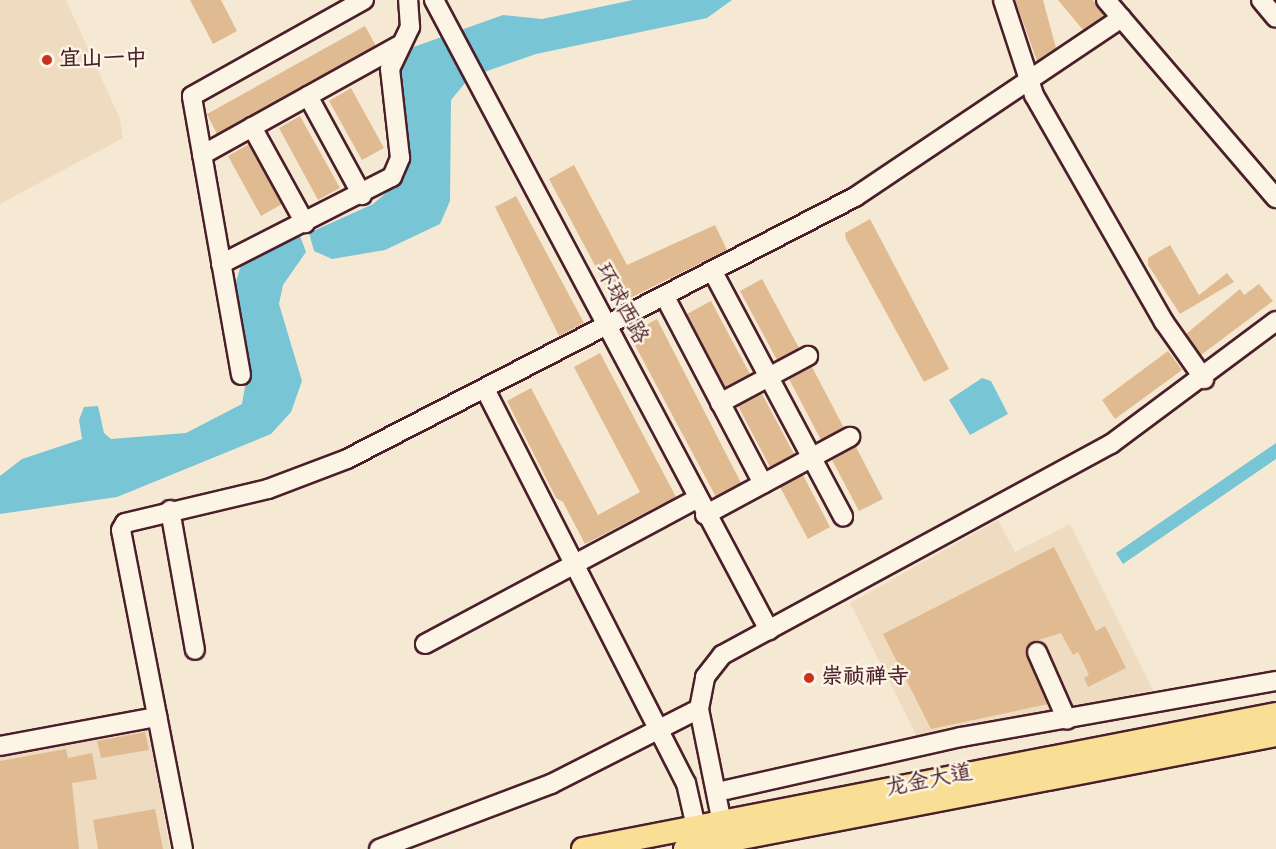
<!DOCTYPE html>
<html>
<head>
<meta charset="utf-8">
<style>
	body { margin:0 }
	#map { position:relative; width:1276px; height:849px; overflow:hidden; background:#f6e9d4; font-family:Mynerve,"LXGW WenKai TC",sans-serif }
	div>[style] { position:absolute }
	.built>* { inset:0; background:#efdbc0 }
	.water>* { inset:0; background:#78c5d6 }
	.building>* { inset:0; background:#e0bb91 }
	.roads { filter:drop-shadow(2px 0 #4a1f2b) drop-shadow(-2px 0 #4a1f2b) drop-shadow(0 2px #4a1f2b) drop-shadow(0 -2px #4a1f2b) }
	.minor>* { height:18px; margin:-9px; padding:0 9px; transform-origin:9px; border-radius:9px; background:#fcf5e5 }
	.major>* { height:22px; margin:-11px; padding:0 11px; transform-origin:11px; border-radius:11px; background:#f9df96 }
	.dots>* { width:16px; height:16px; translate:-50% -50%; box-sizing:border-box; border:3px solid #fcf5e5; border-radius:50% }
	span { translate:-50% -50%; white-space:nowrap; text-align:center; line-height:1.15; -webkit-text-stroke:5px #fcf5e5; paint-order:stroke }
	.poi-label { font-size:22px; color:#4a1f2b; font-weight:700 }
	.left { translate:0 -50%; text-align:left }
	.street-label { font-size:22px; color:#4a1f2b }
</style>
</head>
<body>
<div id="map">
	<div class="built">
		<div style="clip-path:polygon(0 0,66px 0,120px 119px,123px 138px,0 204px)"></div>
		<div style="clip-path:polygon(998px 520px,1015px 552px,1070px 524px,1153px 690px,919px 741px,850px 603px)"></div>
		<div style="clip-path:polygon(148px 729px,170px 849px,0 849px,0 756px)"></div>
	</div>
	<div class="water">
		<div style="clip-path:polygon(633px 0,732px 0,707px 18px,536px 54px,470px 77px,451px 100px,450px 201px,440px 224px,385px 250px,332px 259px,314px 251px,309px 233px,373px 204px,405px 177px,409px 162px,397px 71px,408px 49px,503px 15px,542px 19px)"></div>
		<div style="clip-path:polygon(299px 233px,306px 252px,283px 285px,279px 304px,302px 381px,291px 412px,271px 434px,117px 497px,0 514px,0 476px,22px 459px,82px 439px,79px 420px,84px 407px,98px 406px,104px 433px,111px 439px,186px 433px,242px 404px,247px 375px,231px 299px,243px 258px)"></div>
		<div style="clip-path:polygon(982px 378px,991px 381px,1008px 414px,970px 435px,949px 400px)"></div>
		<div style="clip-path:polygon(1276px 443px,1276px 459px,1123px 564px,1116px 553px)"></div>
	</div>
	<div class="building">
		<div style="clip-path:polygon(190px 0,221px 0,237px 31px,213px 44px)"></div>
		<div style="clip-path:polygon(1015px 0,1043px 0,1056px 48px,1037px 61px)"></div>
		<div style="clip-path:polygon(1058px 0,1093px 0,1105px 16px,1083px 30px)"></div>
		<div style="clip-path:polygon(365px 26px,376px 46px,217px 134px,207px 114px)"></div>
		<div style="clip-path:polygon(351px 88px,384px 148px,362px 160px,329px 101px)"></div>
		<div style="clip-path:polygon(300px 116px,340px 188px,318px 200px,279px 128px)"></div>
		<div style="clip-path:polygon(249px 144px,282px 204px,261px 216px,228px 156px)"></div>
		<div style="clip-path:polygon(574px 165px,627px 265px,715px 225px,727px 250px,616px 305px,549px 179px)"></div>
		<div style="clip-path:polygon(516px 196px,584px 323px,559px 336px,495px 207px)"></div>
		<div style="clip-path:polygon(870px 219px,949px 369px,924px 382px,846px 239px,845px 233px)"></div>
		<div style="clip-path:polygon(1170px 245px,1199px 295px,1227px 273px,1234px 282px,1180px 314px,1148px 265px,1148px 258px)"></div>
		<div style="clip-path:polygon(762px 279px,799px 348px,777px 360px,740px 291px)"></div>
		<div style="clip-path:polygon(1259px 284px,1273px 301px,1201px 355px,1186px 334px,1240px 289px,1244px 295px)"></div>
		<div style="clip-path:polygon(711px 301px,750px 374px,725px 388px,687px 314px)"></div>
		<div style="clip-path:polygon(657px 319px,741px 483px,716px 497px,629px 334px)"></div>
		<div style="clip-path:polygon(1168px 351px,1182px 370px,1115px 419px,1102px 400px)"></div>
		<div style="clip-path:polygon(600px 353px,676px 497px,585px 544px,563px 502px,556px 498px,507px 401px,531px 388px,598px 515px,640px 492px,574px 367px)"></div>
		<div style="clip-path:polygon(812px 367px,844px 428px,821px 440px,789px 379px)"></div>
		<div style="clip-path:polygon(762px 394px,794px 454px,770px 467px,738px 406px)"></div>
		<div style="clip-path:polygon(856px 447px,883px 499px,859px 511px,832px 460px)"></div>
		<div style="clip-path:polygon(803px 475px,830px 527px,808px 539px,780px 487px)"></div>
		<div style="clip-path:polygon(1054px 547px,1096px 631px,1105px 626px,1126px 668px,1088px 687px,1084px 678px,1089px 675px,1078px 652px,1073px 655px,1061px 633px,1032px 642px,1026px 651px,1048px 704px,931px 729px,883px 634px)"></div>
		<div style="clip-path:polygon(145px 732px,149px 750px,101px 758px,97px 741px)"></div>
		<div style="clip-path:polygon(66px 749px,68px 758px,92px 753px,97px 779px,72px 783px,79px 849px,0 849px,0 761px)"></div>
		<div style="clip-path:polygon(155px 809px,163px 849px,98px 849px,93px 820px)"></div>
	</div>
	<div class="roads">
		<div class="minor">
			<div style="left:434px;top:0;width:714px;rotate:62deg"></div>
			<div style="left:1003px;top:0;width:100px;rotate:71.9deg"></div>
			<div style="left:1034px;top:95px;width:262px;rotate:60.2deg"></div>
			<div style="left:1164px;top:322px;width:70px;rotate:54.9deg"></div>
			<div style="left:1106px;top:0;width:261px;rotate:49.4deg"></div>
			<div style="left:1261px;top:0;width:23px;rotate:50deg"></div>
			<div style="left:308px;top:96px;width:113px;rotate:61.4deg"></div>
			<div style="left:252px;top:127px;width:110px;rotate:61.1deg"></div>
			<div style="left:202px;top:155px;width:224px;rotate:-29.1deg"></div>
			<div style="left:221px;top:264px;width:192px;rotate:-27deg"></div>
			<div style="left:392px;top:177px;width:21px;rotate:-67deg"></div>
			<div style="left:400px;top:158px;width:90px;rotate:-96.4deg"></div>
			<div style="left:390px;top:69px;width:47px;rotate:-64.5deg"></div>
			<div style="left:410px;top:27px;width:27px;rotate:-94deg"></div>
			<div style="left:713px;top:272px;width:277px;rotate:62deg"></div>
			<div style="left:665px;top:297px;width:211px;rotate:62.3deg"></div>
			<div style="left:241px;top:375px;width:283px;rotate:-100deg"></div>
			<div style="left:192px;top:96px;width:197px;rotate:-29.2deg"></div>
			<div style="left:485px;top:389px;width:442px;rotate:63deg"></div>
			<div style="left:686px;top:783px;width:45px;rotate:77.2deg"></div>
			<div style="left:720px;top:403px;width:100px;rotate:-28.1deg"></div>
			<div style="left:170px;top:510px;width:142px;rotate:79.9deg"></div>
			<div style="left:705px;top:515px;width:165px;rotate:-28.3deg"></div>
			<div style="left:425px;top:644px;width:308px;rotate:-28.1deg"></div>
			<div style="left:1037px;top:652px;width:74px;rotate:66.2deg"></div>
			<div style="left:0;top:746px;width:160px;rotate:-10.5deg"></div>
			<div style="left:726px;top:790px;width:241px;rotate:-12.7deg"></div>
			<div style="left:961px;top:737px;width:320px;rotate:-10.1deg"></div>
			<div style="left:724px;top:833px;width:126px;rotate:-101.4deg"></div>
			<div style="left:699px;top:709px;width:33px;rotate:-79deg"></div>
			<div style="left:705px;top:677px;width:28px;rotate:-52deg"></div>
			<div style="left:722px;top:655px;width:443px;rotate:-28.5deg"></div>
			<div style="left:1111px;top:444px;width:206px;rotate:-36.7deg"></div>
			<div style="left:183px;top:849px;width:325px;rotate:-101deg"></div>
			<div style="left:121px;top:530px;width:8px;rotate:-60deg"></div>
			<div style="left:125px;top:523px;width:147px;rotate:-13.4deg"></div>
			<div style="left:268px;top:489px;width:85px;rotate:-20.8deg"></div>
			<div style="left:347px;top:459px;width:572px;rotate:-27.28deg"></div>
			<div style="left:855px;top:197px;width:321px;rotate:-33.9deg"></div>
			<div style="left:379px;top:849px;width:184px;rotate:-20.7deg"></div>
			<div style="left:551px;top:784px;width:166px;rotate:-26.9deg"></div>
		</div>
		<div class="major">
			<div style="left:583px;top:849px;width:706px;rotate:-11.02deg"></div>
			<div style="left:685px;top:849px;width:602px;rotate:-10.92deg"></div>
		</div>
	</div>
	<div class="dots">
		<div style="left:47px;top:60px;background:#c8321e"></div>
		<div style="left:809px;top:678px;background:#c8321e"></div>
	</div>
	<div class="poi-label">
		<span class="left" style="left:59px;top:60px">宜山一中</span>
		<span class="left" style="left:821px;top:678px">崇祯禅寺</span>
	</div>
	<div class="street-label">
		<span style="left:621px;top:304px;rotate:62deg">环球西路</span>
		<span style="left:929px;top:781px;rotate:-11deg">龙金大道</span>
	</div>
</div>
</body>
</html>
